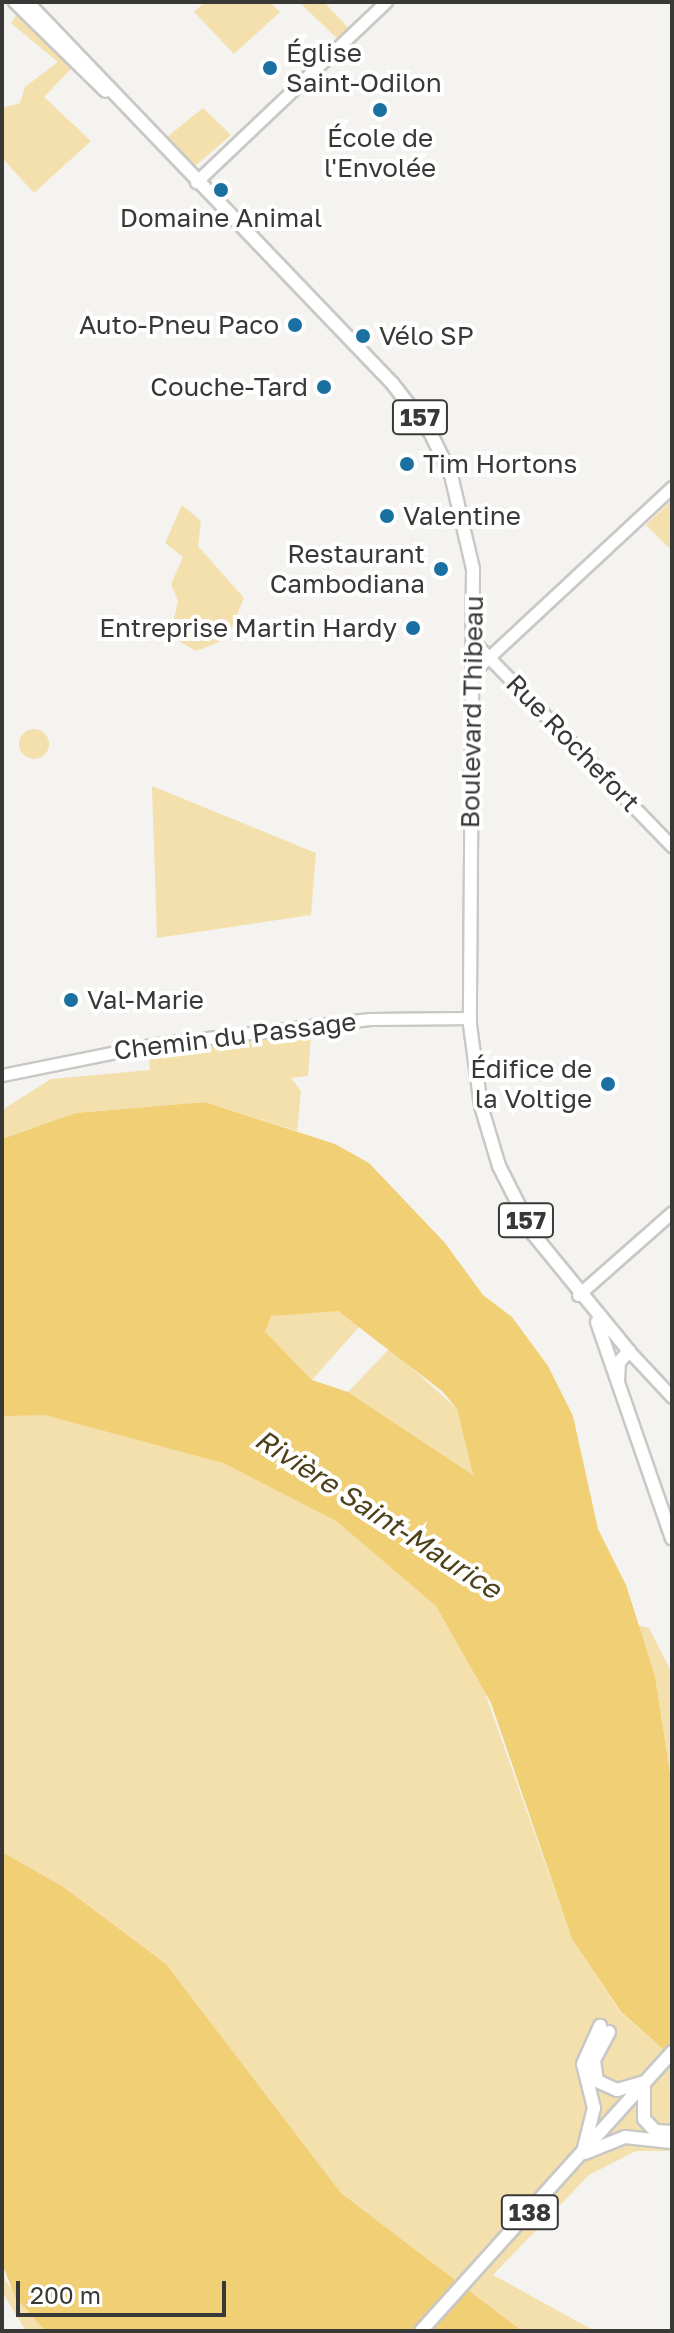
<!DOCTYPE html>
<html>
<head>
<meta charset="utf-8">
<style>
	body { margin:0 }
	#map { position:relative; width:674px; height:2333px; overflow:hidden; background:#f4f3f0; font-family:"Golos Text",sans-serif }
	div>[style] { position:absolute }
	.green>* { inset:0; background:#f4e0ac }
	.round { border-radius:50% }
	.water>* { inset:0; background:#f1cf74 }
	.roads { filter:drop-shadow(2px 0 #c9c8c5) drop-shadow(-2px 0 #c9c8c5) drop-shadow(0 2px #c9c8c5) drop-shadow(0 -2px #c9c8c5) }
	.secondary>* { height:11px; margin:-5.5px; padding:0 5.5px; transform-origin:5.5px; border-radius:5.5px; background:#fff }
	.primary>* { height:12px; margin:-6px; padding:0 6px; transform-origin:6px; border-radius:6px; background:#fff }
	.dots>* { width:22px; height:22px; translate:-50% -50%; box-sizing:border-box; border:4px solid #fff; border-radius:50% }
	span { translate:-50% -50%; white-space:nowrap; text-align:center; line-height:1.15; -webkit-text-stroke:8px #fff; paint-order:stroke }
	.shield-label span { padding:2px 6px; background:#fff; border:2px solid; border-radius:6px; -webkit-text-stroke-width:0 }
	.shield-label { font-size:24px; color:#383837; font-weight:700 }
	.poi-label { font-size:26px; color:#383837 }
	.left { translate:0 -50%; text-align:left }
	.right { translate:-100% -50%; text-align:right }
	.street-label { font-size:26px; color:#383837 }
	.water-label { font-size:28px; color:#4f411a; font-style:italic }
	.frame { position:absolute; inset:0; border:4px solid #383837; pointer-events:none }
	.scale { position:absolute; left:16px; top:2281px; width:210px; height:36px; box-sizing:border-box; border:4px solid #383837; border-top:0; padding-left:10px; font-size:24px; line-height:28px; white-space:nowrap; color:#383837; -webkit-text-stroke:6px #fff; paint-order:stroke }
</style>
</head>
<body>
<div id="map">
	<div class="green">
		<div style="clip-path:polygon(205px 2px,270px 2px,280px 12px,234px 54px,194px 12px)"></div>
		<div style="clip-path:polygon(299px 2px,324px 2px,356px 36px,345px 46px)"></div>
		<div style="clip-path:polygon(17px 14px,72px 68px,44px 97px,91px 141px,34px 193px,2px 158px,2px 108px,20px 103px,25px 87px,58px 62px,11px 23px)"></div>
		<div style="clip-path:polygon(203px 108px,231px 135px,195px 166px,167px 137px)"></div>
		<div style="clip-path:polygon(672px 500px,672px 551px,646px 525px)"></div>
		<div style="clip-path:polygon(182px 505px,201px 521px,198px 546px,244px 598px,227px 639px,196px 651px,170px 636px,178px 601px,171px 584px,183px 557px,165px 543px)"></div>
		<div class="round" style="left:19px;top:729px;width:30px;height:30px"></div>
		<div style="clip-path:polygon(152px 786px,316px 853px,311px 915px,157px 938px)"></div>
		<div style="clip-path:polygon(311px 1034px,308px 1076px,291px 1078px,301px 1091px,297px 1131px,205px 1102px,75px 1113px,2px 1139px,2px 1110px,51px 1079px,150px 1070px,148px 1054px)"></div>
		<div style="clip-path:polygon(2px 1297px,338px 1311px,359px 1327px,312px 1380px,282px 1350px,143px 1439px,223px 1463px,336px 1521px,436px 1606px,478px 1673px,572px 1939px,620px 2012px,672px 2057px,672px 2151px,636px 2151px,589px 2175px,493px 2275px,595px 2331px,522px 2331px,341px 2193px,166px 1964px,62px 1886px,2px 1852px)"></div>
		<div style="clip-path:polygon(390px 1348px,457px 1409px,473px 1475px,348px 1392px)"></div>
		<div style="clip-path:polygon(637px 1625px,649px 1628px,672px 1673px,672px 1786px,655px 1676px)"></div>
		<div style="clip-path:polygon(2px 2264px,5px 2280px,45px 2331px,26px 2331px,2px 2292px)"></div>
	</div>
	<div class="water">
		<div style="clip-path:polygon(evenodd,205px 1102px,335px 1144px,369px 1163px,445px 1243px,483px 1295px,512px 1317px,548px 1366px,573px 1416px,598px 1529px,626px 1585px,655px 1676px,672px 1786px,672px 2057px,621px 2012px,572px 1939px,491px 1703px,436px 1606px,336px 1521px,223px 1463px,45px 1415px,2px 1416px,2px 1139px,75px 1113px,205px 1102px,338px 1311px,442px 1391px,457px 1409px,473px 1475px,348px 1392px,312px 1380px,265px 1332px,271px 1316px,338px 1311px)"></div>
		<div style="clip-path:polygon(2px 1852px,62px 1886px,166px 1964px,341px 2193px,522px 2331px,45px 2331px,15px 2296px,2px 2264px)"></div>
	</div>
	<div class="roads">
		<div class="secondary">
			<div style="left:196px;top:182px;width:262px;rotate:-43.5deg"></div>
			<div style="left:473px;top:641px;width:286px;rotate:45.9deg"></div>
			<div style="left:473px;top:672px;width:272px;rotate:-42.9deg"></div>
			<div style="left:2px;top:1075px;width:157px;rotate:-11.4deg"></div>
			<div style="left:156px;top:1044px;width:215px;rotate:-6.7deg"></div>
			<div style="left:370px;top:1019px;width:100px;rotate:-0.6deg"></div>
			<div style="left:578px;top:1295px;width:125px;rotate:-41.4deg"></div>
			<div style="left:629px;top:1351px;width:63px;rotate:46.9deg"></div>
		</div>
		<div class="primary">
			<div style="left:15px;top:2px;width:127px;rotate:44.4deg"></div>
			<div style="left:27px;top:2px;width:528px;rotate:46.23deg"></div>
			<div style="left:392px;top:383px;width:62px;rotate:52.2deg"></div>
			<div style="left:430px;top:432px;width:48px;rotate:64deg"></div>
			<div style="left:451px;top:475px;width:97px;rotate:76.8deg"></div>
			<div style="left:473px;top:569px;width:456px;rotate:90.4deg"></div>
			<div style="left:470px;top:1025px;width:82px;rotate:82.3deg"></div>
			<div style="left:481px;top:1106px;width:63px;rotate:73.3deg"></div>
			<div style="left:499px;top:1166px;width:77px;rotate:63.1deg"></div>
			<div style="left:534px;top:1235px;width:150px;rotate:50.7deg"></div>
			<div style="left:629px;top:1351px;width:15px;rotate:132deg"></div>
			<div style="left:619px;top:1362px;width:17px;rotate:93deg"></div>
			<div style="left:597px;top:1322px;width:229px;rotate:70.9deg"></div>
			<div style="left:609px;top:2032px;width:32px;rotate:118deg"></div>
			<div style="left:594px;top:2060px;width:21px;rotate:82deg"></div>
			<div style="left:597px;top:2081px;width:22px;rotate:24deg"></div>
			<div style="left:617px;top:2090px;width:26px;rotate:-16deg"></div>
			<div style="left:644px;top:2084px;width:35px;rotate:90deg"></div>
			<div style="left:644px;top:2119px;width:16px;rotate:47deg"></div>
			<div style="left:655px;top:2131px;width:17px;rotate:3deg"></div>
			<div style="left:584px;top:2148px;width:41px;rotate:-76deg"></div>
			<div style="left:594px;top:2108px;width:45px;rotate:-104deg"></div>
			<div style="left:583px;top:2064px;width:42px;rotate:-65.9deg"></div>
			<div style="left:585px;top:2153px;width:43px;rotate:-21.8deg"></div>
			<div style="left:625px;top:2137px;width:47px;rotate:6.1deg"></div>
			<div style="left:421px;top:2331px;width:375px;rotate:-48deg"></div>
		</div>
	</div>
	<div class="dots">
		<div style="left:270px;top:68px;background:#1a70a0"></div>
		<div style="left:380px;top:110px;background:#1a70a0"></div>
		<div style="left:221px;top:190px;background:#1a70a0"></div>
		<div style="left:295px;top:325px;background:#1a70a0"></div>
		<div style="left:363px;top:336px;background:#1a70a0"></div>
		<div style="left:324px;top:387px;background:#1a70a0"></div>
		<div style="left:407px;top:464px;background:#1a70a0"></div>
		<div style="left:387px;top:516px;background:#1a70a0"></div>
		<div style="left:441px;top:569px;background:#1a70a0"></div>
		<div style="left:413px;top:628px;background:#1a70a0"></div>
		<div style="left:71px;top:1000px;background:#1a70a0"></div>
		<div style="left:608px;top:1084px;background:#1a70a0"></div>
	</div>
	<div class="shield-label">
		<span style="left:420px;top:417px">157</span>
		<span style="left:526px;top:1220px">157</span>
		<span style="left:530px;top:2212px">138</span>
	</div>
	<div class="poi-label">
		<span class="left" style="left:286px;top:68px">Église<br>Saint-Odilon</span>
		<span style="left:380px;top:153px">École de<br>l'Envolée</span>
		<span style="left:221px;top:218px">Domaine Animal</span>
		<span class="right" style="left:279px;top:325px">Auto-Pneu Paco</span>
		<span class="left" style="left:379px;top:336px">Vélo SP</span>
		<span class="right" style="left:308px;top:387px">Couche-Tard</span>
		<span class="left" style="left:423px;top:464px">Tim Hortons</span>
		<span class="left" style="left:403px;top:516px">Valentine</span>
		<span class="right" style="left:425px;top:569px">Restaurant<br>Cambodiana</span>
		<span class="right" style="left:397px;top:628px">Entreprise Martin Hardy</span>
		<span class="left" style="left:87px;top:1000px">Val-Marie</span>
		<span class="right" style="left:592px;top:1084px">Édifice de<br>la Voltige</span>
	</div>
	<div class="street-label">
		<span style="left:472px;top:712px;rotate:-89deg">Boulevard Thibeau</span>
		<span style="left:573px;top:743px;rotate:46deg">Rue Rochefort</span>
		<span style="left:235px;top:1036px;rotate:-7deg">Chemin du Passage</span>
	</div>
	<div class="water-label">
		<span style="left:378px;top:1514px;rotate:33deg">Rivière Saint-Maurice</span>
	</div>
	<div class="frame"></div>
	<div class="scale">200 m</div>
</div>
</body>
</html>
